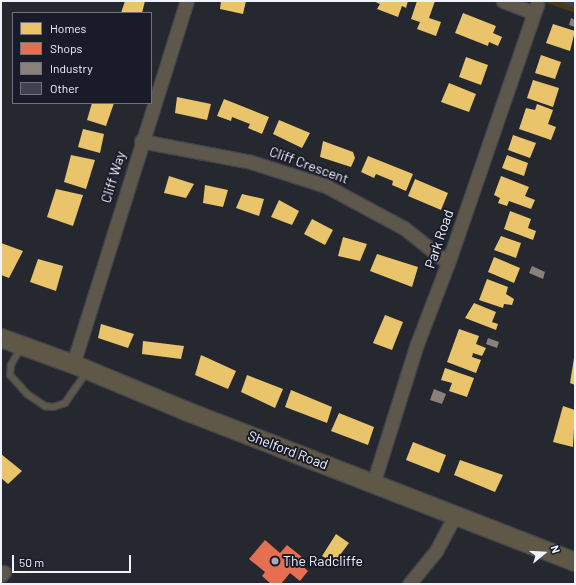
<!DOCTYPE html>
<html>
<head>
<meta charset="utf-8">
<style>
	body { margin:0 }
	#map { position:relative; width:576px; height:585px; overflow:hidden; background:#262830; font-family:Barlow,sans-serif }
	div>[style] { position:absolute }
	.green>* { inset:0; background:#4a3a14 }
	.homes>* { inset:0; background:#e9c46a }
	.shops>* { inset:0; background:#e76f51 }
	.industry>* { inset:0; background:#8a817c }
	.building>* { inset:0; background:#3f4151 }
	.roads { filter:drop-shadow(1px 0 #43454c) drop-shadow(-1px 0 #43454c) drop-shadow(0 1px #43454c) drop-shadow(0 -1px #43454c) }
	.lane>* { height:6px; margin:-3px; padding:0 3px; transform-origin:3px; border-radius:3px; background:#5e574b }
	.street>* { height:13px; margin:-6.5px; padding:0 6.5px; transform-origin:6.5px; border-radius:6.5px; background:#5e574b }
	.secondary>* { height:18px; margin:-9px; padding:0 9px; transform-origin:9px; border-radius:9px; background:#5f5846 }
	.dots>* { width:11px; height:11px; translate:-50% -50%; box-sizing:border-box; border:2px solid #191b29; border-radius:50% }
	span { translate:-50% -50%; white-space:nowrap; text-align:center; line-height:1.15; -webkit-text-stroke:4px #191b29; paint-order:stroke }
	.street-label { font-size:14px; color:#f0f2fc }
	.poi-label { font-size:14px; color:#f0f2fc }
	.left { translate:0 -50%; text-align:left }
	.frame { position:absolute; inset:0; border:2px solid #f0f2fc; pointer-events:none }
	.legend { position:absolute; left:12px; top:12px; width:140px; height:92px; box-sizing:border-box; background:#191b29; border:1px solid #6f717d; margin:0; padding:5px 7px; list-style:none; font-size:12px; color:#f0f2fc }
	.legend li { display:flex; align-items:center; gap:8px; height:20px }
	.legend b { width:20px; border:1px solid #6f717d }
	.north { position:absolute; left:524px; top:533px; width:40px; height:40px; -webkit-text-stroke:3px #191b29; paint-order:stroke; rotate:72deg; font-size:11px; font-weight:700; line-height:16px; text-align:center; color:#f0f2fc }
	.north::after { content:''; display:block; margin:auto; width:14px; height:18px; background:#f0f2fc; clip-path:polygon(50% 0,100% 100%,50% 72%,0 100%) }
	.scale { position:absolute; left:12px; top:555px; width:119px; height:18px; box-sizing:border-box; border:2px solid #f0f2fc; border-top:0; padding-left:5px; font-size:12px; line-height:14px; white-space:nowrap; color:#f0f2fc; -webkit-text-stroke:3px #191b29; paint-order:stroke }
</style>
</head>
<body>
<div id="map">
	<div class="green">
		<div style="clip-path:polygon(541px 1px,575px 1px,575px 13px)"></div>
	</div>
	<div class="homes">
		<div style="clip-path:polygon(125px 1px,145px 1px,142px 13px,121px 13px)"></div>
		<div style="clip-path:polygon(221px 1px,246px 1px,243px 14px,220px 9px)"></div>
		<div style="clip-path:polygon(373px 1px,408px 1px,406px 8px,402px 6px,398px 17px,377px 9px,380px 4px)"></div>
		<div style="clip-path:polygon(417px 1px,435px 1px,429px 18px,441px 22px,436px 36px,417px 29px,420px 22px,411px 19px)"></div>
		<div style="clip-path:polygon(463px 13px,496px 26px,493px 33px,502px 37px,498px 46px,489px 42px,488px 46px,455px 33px)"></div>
		<div style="clip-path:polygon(553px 24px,575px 31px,570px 51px,546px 43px)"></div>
		<div style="clip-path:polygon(541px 55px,561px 62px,555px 79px,535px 73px)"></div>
		<div style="clip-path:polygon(466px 57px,488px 65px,481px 85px,459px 77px)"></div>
		<div style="clip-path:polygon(533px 80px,559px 88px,553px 107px,527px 98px)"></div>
		<div style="clip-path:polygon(449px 83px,476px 94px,469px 112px,441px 102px)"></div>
		<div style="clip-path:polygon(177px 97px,211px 104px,207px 120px,175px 113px)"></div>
		<div style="clip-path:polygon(224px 99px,269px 117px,262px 134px,248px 128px,250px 124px,232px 117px,231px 121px,217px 116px)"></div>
		<div style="clip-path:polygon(92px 103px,114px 103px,106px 126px,87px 120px)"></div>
		<div style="clip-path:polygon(537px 104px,553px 110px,548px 124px,556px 127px,551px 140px,519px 129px,526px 108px,535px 110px)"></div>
		<div style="clip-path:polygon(279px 120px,310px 133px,302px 148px,273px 134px)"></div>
		<div style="clip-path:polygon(83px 129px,104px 134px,100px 153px,78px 147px)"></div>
		<div style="clip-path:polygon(513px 135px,536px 143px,530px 158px,508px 150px)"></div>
		<div style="clip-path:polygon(323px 141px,353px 152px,355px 158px,351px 167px,320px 157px)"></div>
		<div style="clip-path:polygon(71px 155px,95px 160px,86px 189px,64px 182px)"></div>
		<div style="clip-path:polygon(507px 155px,528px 163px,524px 176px,502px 168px)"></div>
		<div style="clip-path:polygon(368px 156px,413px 174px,406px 191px,392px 185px,393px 181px,376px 174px,374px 178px,361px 172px)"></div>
		<div style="clip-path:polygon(169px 176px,194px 184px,186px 198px,164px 193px)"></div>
		<div style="clip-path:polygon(501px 176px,529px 187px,525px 196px,535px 200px,531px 209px,509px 201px,507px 206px,498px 203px,500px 198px,494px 195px)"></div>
		<div style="clip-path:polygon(415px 179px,448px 193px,441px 210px,408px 196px)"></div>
		<div style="clip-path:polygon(205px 185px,228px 190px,223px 207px,203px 203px)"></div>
		<div style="clip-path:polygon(56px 189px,83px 195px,73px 226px,47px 217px)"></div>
		<div style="clip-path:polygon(242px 194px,264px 199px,259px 216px,236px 208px)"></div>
		<div style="clip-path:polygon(279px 200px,299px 211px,292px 225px,271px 217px)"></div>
		<div style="clip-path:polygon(510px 211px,531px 219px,528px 228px,536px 231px,533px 240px,504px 229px)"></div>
		<div style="clip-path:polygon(312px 219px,333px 230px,325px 245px,304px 234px)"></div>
		<div style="clip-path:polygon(501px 236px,521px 243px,516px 258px,494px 250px)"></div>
		<div style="clip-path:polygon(343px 237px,367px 244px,360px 261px,338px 256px)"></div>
		<div style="clip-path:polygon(1px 243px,23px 251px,9px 278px,1px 275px)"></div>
		<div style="clip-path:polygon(377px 254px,418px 267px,412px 287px,370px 271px)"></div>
		<div style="clip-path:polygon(494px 257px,520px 268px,514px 283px,488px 272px)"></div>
		<div style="clip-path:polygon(38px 259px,63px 266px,56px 291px,30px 282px)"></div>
		<div style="clip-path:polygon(487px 279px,508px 287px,506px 294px,514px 299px,512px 305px,504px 304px,503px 308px,479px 300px)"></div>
		<div style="clip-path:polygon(474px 303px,496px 312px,492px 322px,498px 324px,496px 330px,465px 318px)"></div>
		<div style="clip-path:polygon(385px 315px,403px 322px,392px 350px,373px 343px)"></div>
		<div style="clip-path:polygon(101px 324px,134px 334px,128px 348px,98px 338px)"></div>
		<div style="clip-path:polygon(459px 329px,479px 336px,476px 344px,486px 348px,482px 356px,473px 353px,472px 357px,481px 360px,476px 373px,447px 362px)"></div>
		<div style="clip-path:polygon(143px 341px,184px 346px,181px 359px,142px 354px)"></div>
		<div style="clip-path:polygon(201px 355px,236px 371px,228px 389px,195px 375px)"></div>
		<div style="clip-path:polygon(574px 358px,575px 358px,575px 385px,570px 383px)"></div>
		<div style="clip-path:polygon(445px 368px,474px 378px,467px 397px,449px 391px,452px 383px,441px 380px)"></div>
		<div style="clip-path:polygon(247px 375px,283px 389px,275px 408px,241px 392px)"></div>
		<div style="clip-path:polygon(291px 390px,332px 407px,327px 423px,285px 407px)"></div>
		<div style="clip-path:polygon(563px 406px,575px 410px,573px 447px,553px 442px)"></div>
		<div style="clip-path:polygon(339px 413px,374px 427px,368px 445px,331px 431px)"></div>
		<div style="clip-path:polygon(413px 442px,446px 455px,439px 473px,406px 460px)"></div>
		<div style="clip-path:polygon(1px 454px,22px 471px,8px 484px,1px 478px)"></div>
		<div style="clip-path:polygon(460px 460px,503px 475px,495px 492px,454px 475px)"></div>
		<div style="clip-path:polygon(336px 534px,349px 543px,330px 568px,323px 564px,327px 559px,322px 556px)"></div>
	</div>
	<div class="shops">
		<div style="clip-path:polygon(265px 540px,280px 553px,287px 545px,302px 557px,298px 562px,308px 571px,300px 581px,290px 573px,281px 584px,271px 584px,262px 576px,265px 572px,249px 559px)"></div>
	</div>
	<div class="industry">
		<div style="clip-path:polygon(571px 18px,575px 20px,575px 27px,569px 25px)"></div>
		<div style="clip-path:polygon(532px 266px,545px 272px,543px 279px,529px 273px)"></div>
		<div style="clip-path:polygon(488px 338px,499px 342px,497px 348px,486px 344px)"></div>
		<div style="clip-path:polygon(434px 389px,446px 394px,442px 404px,430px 400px)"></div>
	</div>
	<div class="building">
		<div style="clip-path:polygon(564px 1px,574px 2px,572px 7px,563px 4px)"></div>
	</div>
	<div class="roads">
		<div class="lane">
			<div style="left:21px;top:347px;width:21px;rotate:119deg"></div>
			<div style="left:11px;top:365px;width:10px;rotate:96deg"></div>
			<div style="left:10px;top:375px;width:25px;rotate:48deg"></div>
			<div style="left:27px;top:394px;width:22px;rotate:34deg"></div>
			<div style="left:45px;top:406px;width:8px;rotate:7deg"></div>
			<div style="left:53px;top:407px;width:13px;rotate:-18deg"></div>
			<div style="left:65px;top:403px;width:39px;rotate:-55deg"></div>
		</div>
		<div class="street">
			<div style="left:503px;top:1px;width:33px;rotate:21deg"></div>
			<div style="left:141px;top:141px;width:112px;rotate:10.8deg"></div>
			<div style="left:251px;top:162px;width:79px;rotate:17.7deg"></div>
			<div style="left:326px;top:186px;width:89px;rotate:28.3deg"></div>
			<div style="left:404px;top:228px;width:56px;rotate:38.5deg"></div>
			<div style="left:73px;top:364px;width:380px;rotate:-72.6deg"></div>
			<div style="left:373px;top:484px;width:147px;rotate:-72.6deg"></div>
			<div style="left:417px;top:344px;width:87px;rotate:-69.1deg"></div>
			<div style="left:448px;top:263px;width:274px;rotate:-71deg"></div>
			<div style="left:1px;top:575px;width:4px;rotate:-45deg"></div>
			<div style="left:409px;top:584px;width:43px;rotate:-50.7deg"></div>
			<div style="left:436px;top:551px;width:40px;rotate:-62deg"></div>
		</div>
		<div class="secondary">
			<div style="left:1px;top:338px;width:77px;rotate:19.9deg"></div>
			<div style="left:73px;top:364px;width:122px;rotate:22.6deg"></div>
			<div style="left:186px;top:411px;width:417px;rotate:21.2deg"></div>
		</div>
	</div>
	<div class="dots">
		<div style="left:275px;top:561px;background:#a9abb5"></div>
	</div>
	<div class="street-label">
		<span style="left:309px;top:165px;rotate:20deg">Cliff Crescent</span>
		<span style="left:113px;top:177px;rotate:-73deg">Cliff Way</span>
		<span style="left:439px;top:239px;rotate:-71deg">Park Road</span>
		<span style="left:288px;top:450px;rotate:21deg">Shelford Road</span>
	</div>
	<div class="poi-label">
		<span class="left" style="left:283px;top:561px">The Radcliffe</span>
	</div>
	<div class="frame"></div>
	<ul class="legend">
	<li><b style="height:11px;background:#e9c46a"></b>Homes</li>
	<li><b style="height:11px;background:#e76f51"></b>Shops</li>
	<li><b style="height:11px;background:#8a817c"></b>Industry</li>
	<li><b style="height:11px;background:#3f4151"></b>Other</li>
	</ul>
	<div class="north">N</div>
	<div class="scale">50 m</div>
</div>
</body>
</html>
